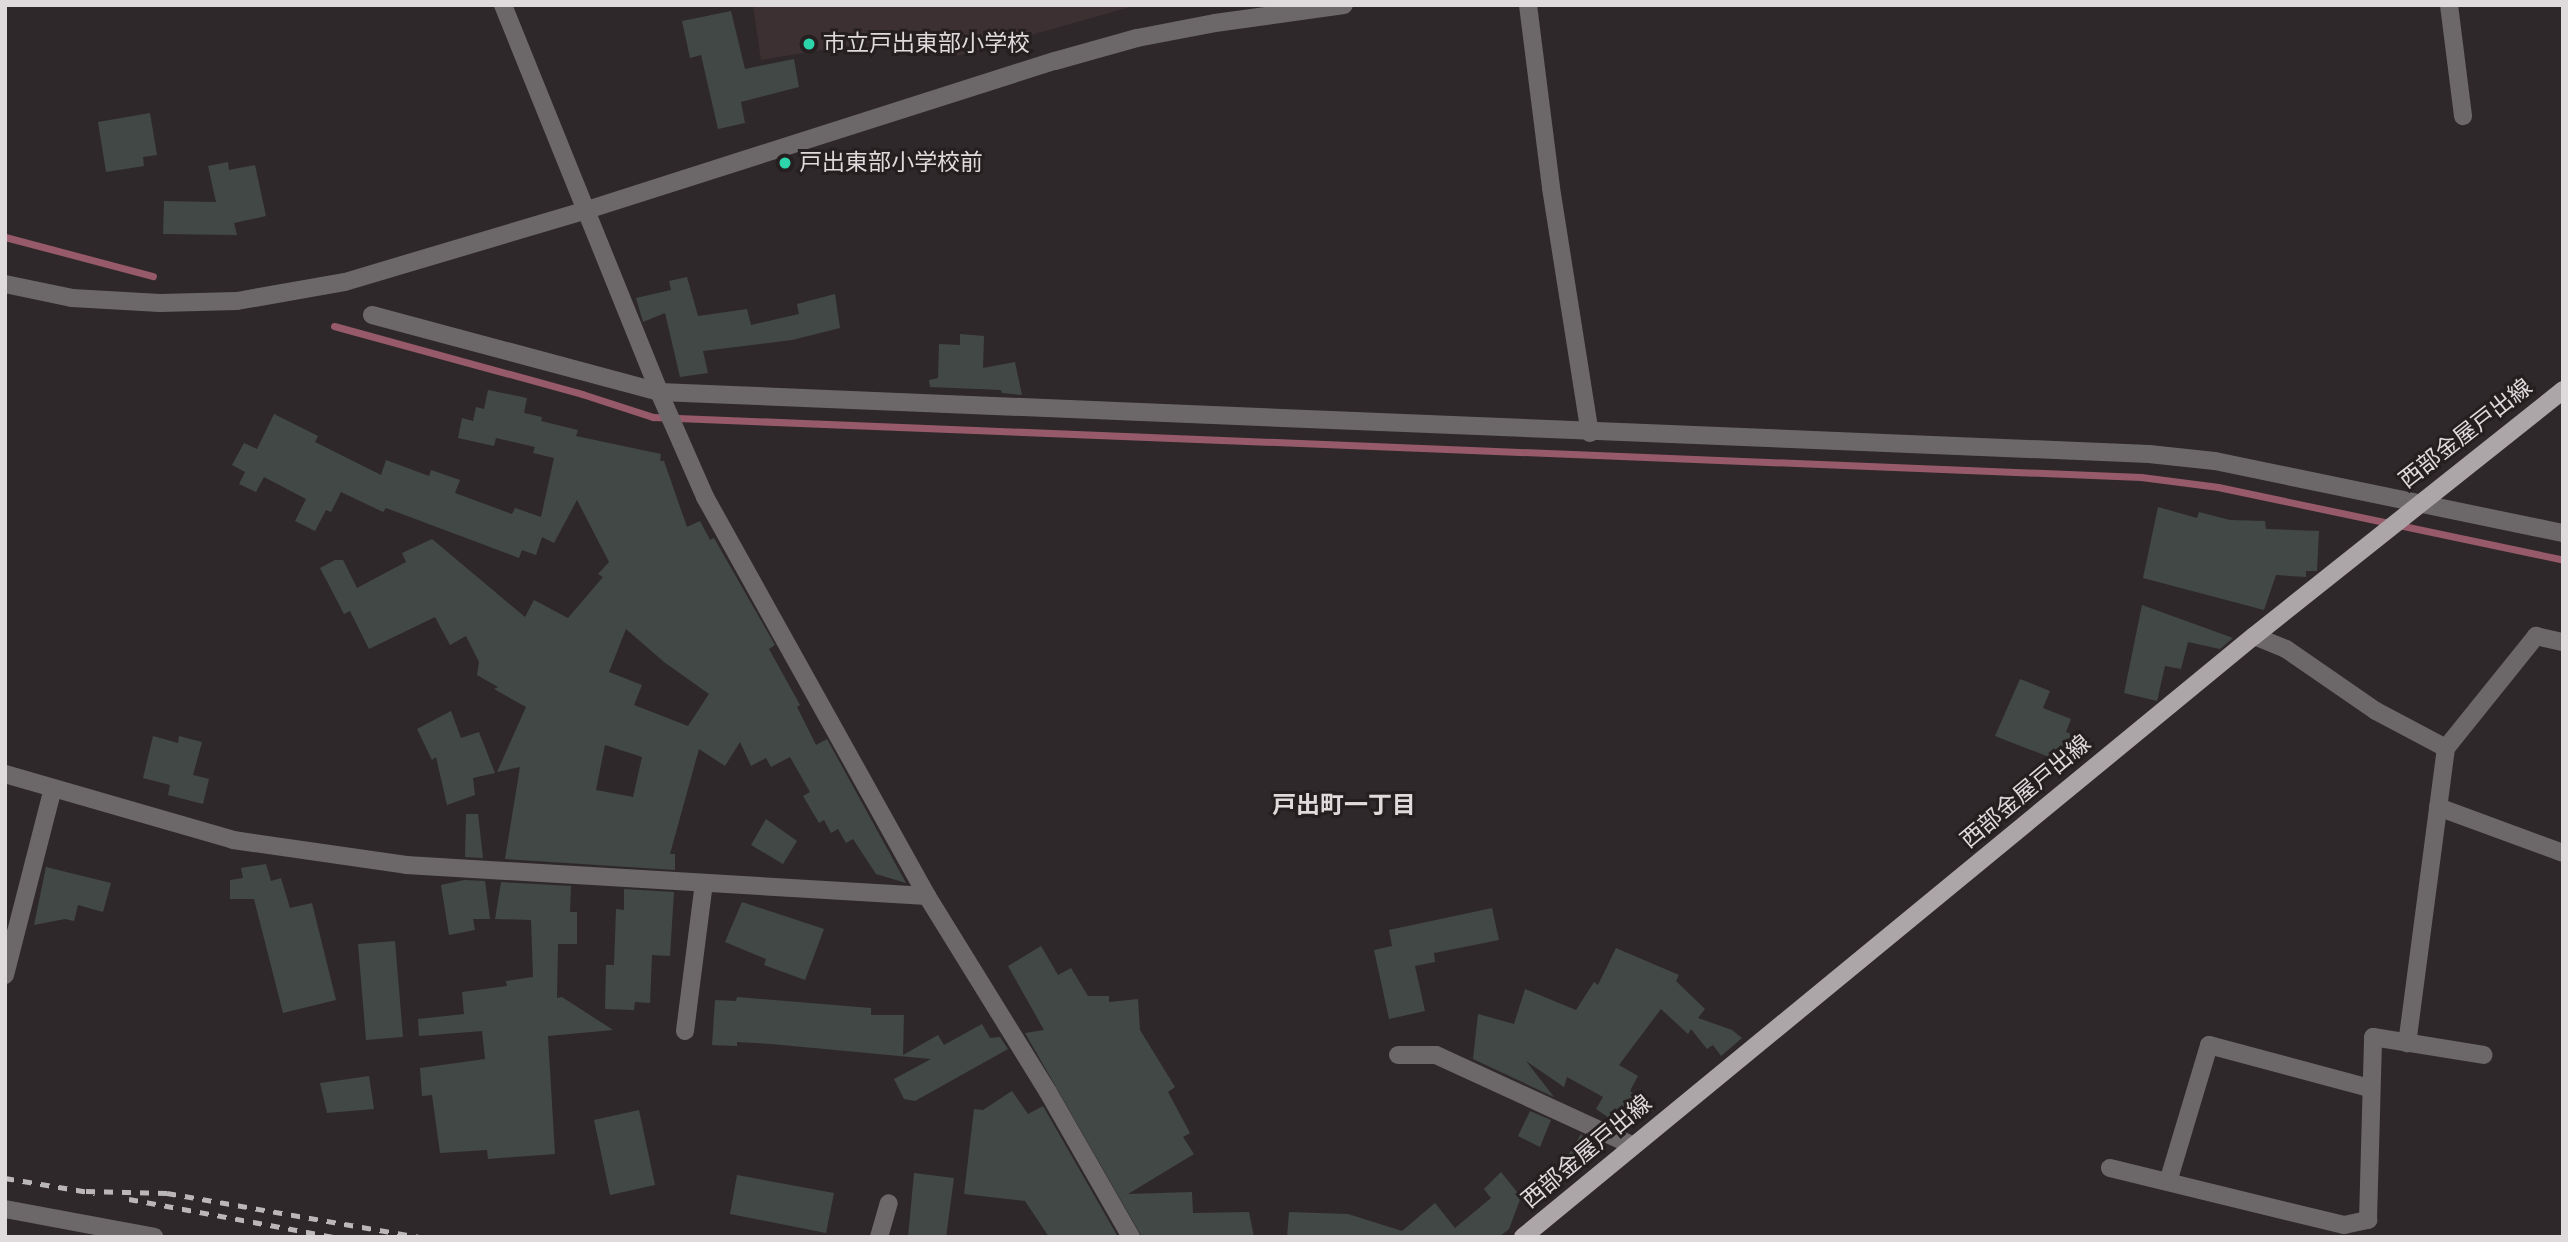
<!DOCTYPE html>
<html>
<head>
<meta charset="utf-8">
<style>
	body { margin:0 }
	#map { position:relative; width:2568px; height:1242px; overflow:hidden; background:#2f282a; font-family:"Sofia Sans Condensed","Noto Sans JP",sans-serif }
	div>[style] { position:absolute }
	.built>* { inset:0; background:#3d3033 }
	.stream>* { height:7px; margin:-3.5px; padding:0 3.5px; transform-origin:3.5px; border-radius:3.5px; background:#975a6b }
	.building>* { inset:0; background:#424846 }
	.minor>* { height:18px; margin:-9px; padding:0 9px; transform-origin:9px; border-radius:9px; background:#6c6869 }
	.major>* { height:18px; margin:-9px; padding:0 9px; transform-origin:9px; border-radius:9px; background:#ada6a8 }
	.rail>* { height:5px; margin-top:-2.5px; transform-origin:0; background:repeating-linear-gradient(90deg,#bbb7b8 0 9px,transparent 0 18px) }
	.dots>* { width:19px; height:19px; translate:-50% -50%; box-sizing:border-box; border:4px solid #251f20; border-radius:50% }
	span { translate:-50% -50%; white-space:nowrap; text-align:center; line-height:1.15; -webkit-text-stroke:6px #251f20; paint-order:stroke }
	.poi-label { font-size:23px; color:#dfdbdc }
	.left { translate:0 -50%; text-align:left }
	.street-label { font-size:23px; color:#dfdbdc }
	.neighbourhood-label { font-size:24px; color:#dfdbdc; font-weight:700 }
	.frame { position:absolute; inset:0; border:7px solid #dfdbdc; pointer-events:none }
</style>
</head>
<body>
<div id="map">
	<div class="built">
		<div style="clip-path:polygon(753px 5px,1137px 5px,957px 56px,937px 31px,761px 60px)"></div>
	</div>
	<div class="stream">
		<div style="left:5px;top:237px;width:153px;rotate:14.8deg"></div>
		<div style="left:334px;top:326px;width:257px;rotate:15.3deg"></div>
		<div style="left:582px;top:394px;width:75px;rotate:17.9deg"></div>
		<div style="left:653px;top:417px;width:1489px;rotate:2.31deg"></div>
		<div style="left:2141px;top:477px;width:78px;rotate:7.4deg"></div>
		<div style="left:2218px;top:487px;width:353px;rotate:11.9deg"></div>
	</div>
	<div class="building">
		<div style="clip-path:polygon(731px 11px,745px 69px,794px 59px,799px 87px,741px 102px,745px 123px,718px 129px,701px 55px,690px 58px,682px 21px)"></div>
		<div style="clip-path:polygon(150px 113px,157px 155px,143px 157px,144px 166px,106px 172px,98px 122px)"></div>
		<div style="clip-path:polygon(228px 162px,229px 170px,255px 165px,266px 216px,234px 223px,237px 235px,163px 234px,164px 201px,216px 202px,208px 166px)"></div>
		<div style="clip-path:polygon(687px 277px,698px 316px,747px 309px,751px 325px,799px 314px,797px 304px,835px 294px,840px 328px,792px 340px,703px 351px,708px 373px,680px 377px,665px 313px,643px 322px,636px 298px,671px 290px,669px 281px)"></div>
		<div style="clip-path:polygon(960px 334px,984px 336px,983px 368px,1015px 362px,1022px 395px,1002px 393px,1001px 390px,930px 387px,929px 380px,938px 378px,939px 344px,960px 345px)"></div>
		<div style="clip-path:polygon(evenodd,488px 390px,527px 398px,524px 413px,542px 417px,541px 421px,578px 430px,576px 436px,661px 454px,660px 461px,664px 461px,687px 527px,700px 521px,710px 540px,714px 538px,775px 645px,769px 649px,800px 705px,797px 707px,816px 745px,827px 739px,906px 883px,876px 874px,853px 839px,846px 843px,838px 829px,831px 833px,824px 820px,819px 823px,803px 796px,810px 792px,790px 757px,771px 767px,766px 758px,751px 766px,740px 742px,725px 766px,699px 749px,670px 854px,675px 854px,675px 870px,505px 859px,520px 767px,497px 772px,526px 707px,494px 689px,498px 687px,477px 675px,479px 662px,466px 636px,450px 645px,435px 617px,369px 649px,350px 611px,344px 614px,320px 568px,335px 560px,343px 560px,357px 588px,406px 562px,402px 553px,432px 539px,525px 617px,534px 600px,568px 618px,603px 577px,598px 574px,609px 562px,577px 500px,554px 543px,542px 537px,536px 555px,522px 550px,519px 558px,386px 508px,383px 512px,341px 492px,331px 512px,326px 510px,315px 531px,295px 521px,306px 499px,264px 477px,256px 492px,239px 484px,245px 472px,232px 465px,244px 443px,257px 449px,274px 414px,318px 436px,315px 442px,381px 475px,386px 460px,429px 476px,431px 470px,460px 480px,455px 493px,512px 514px,515px 508px,541px 517px,554px 458px,533px 453px,535px 447px,496px 438px,494px 446px,458px 438px,462px 418px,473px 421px,476px 407px,484px 409px,488px 390px,626px 629px,664px 662px,709px 694px,688px 726px,634px 705px,642px 685px,609px 672px,626px 629px,488px 390px,605px 745px,642px 757px,633px 797px,596px 790px,605px 745px)"></div>
		<div style="clip-path:polygon(2158px 507px,2197px 518px,2199px 512px,2230px 520px,2265px 521px,2266px 529px,2319px 531px,2317px 571px,2306px 571px,2306px 577px,2276px 575px,2264px 610px,2143px 578px)"></div>
		<div style="clip-path:polygon(2142px 605px,2233px 638px,2220px 649px,2188px 642px,2181px 669px,2165px 666px,2157px 701px,2124px 693px)"></div>
		<div style="clip-path:polygon(2020px 679px,2050px 691px,2043px 708px,2071px 719px,2066px 732px,2071px 734px,2062px 762px,1995px 736px)"></div>
		<div style="clip-path:polygon(451px 711px,461px 738px,479px 732px,495px 773px,473px 778px,475px 795px,447px 805px,436px 757px,432px 760px,417px 729px)"></div>
		<div style="clip-path:polygon(153px 736px,178px 743px,179px 736px,202px 742px,193px 775px,209px 779px,203px 804px,168px 795px,170px 785px,143px 778px)"></div>
		<div style="clip-path:polygon(466px 814px,478px 814px,483px 858px,465px 857px)"></div>
		<div style="clip-path:polygon(766px 819px,797px 841px,783px 864px,751px 845px)"></div>
		<div style="clip-path:polygon(266px 864px,271px 881px,281px 878px,290px 908px,312px 903px,336px 1000px,283px 1013px,254px 899px,230px 899px,230px 880px,243px 878px,241px 868px)"></div>
		<div style="clip-path:polygon(46px 867px,111px 883px,103px 912px,78px 905px,74px 921px,65px 919px,34px 925px)"></div>
		<div style="clip-path:polygon(464px 880px,485px 881px,490px 919px,473px 919px,475px 930px,449px 935px,441px 885px)"></div>
		<div style="clip-path:polygon(501px 882px,571px 886px,570px 912px,577px 912px,577px 944px,558px 944px,557px 998px,562px 997px,613px 1030px,548px 1036px,555px 1154px,488px 1159px,487px 1150px,440px 1153px,432px 1095px,422px 1096px,420px 1068px,485px 1059px,482px 1031px,419px 1036px,418px 1019px,464px 1014px,462px 992px,507px 986px,506px 981px,533px 977px,531px 920px,495px 919px)"></div>
		<div style="clip-path:polygon(624px 889px,674px 892px,670px 956px,652px 955px,650px 1003px,635px 1002px,634px 1010px,605px 1009px,606px 965px,614px 965px,616px 909px,624px 910px)"></div>
		<div style="clip-path:polygon(742px 902px,824px 929px,805px 980px,764px 965px,766px 959px,725px 942px)"></div>
		<div style="clip-path:polygon(1492px 908px,1499px 940px,1434px 953px,1435px 962px,1415px 966px,1425px 1011px,1389px 1019px,1374px 950px,1392px 946px,1389px 930px)"></div>
		<div style="clip-path:polygon(395px 941px,403px 1037px,366px 1040px,358px 944px)"></div>
		<div style="clip-path:polygon(1041px 946px,1058px 975px,1071px 968px,1088px 996px,1109px 996px,1109px 1002px,1138px 999px,1140px 1030px,1175px 1087px,1168px 1092px,1190px 1133px,1183px 1137px,1194px 1154px,1128px 1194px,1192px 1192px,1193px 1213px,1249px 1212px,1254px 1237px,1142px 1237px,1025px 1033px,1044px 1030px,1008px 966px)"></div>
		<div style="clip-path:polygon(1616px 948px,1679px 975px,1676px 981px,1705px 1009px,1698px 1018px,1732px 1030px,1742px 1038px,1721px 1056px,1713px 1045px,1707px 1049px,1691px 1029px,1688px 1034px,1661px 1009px,1619px 1065px,1638px 1076px,1630px 1091px,1653px 1110px,1628px 1131px,1596px 1109px,1603px 1097px,1567px 1077px,1564px 1087px,1526px 1061px,1554px 1097px,1473px 1059px,1478px 1014px,1514px 1024px,1525px 989px,1576px 1010px,1594px 982px,1598px 985px)"></div>
		<div style="clip-path:polygon(737px 997px,871px 1008px,871px 1015px,904px 1015px,903px 1055px,938px 1035px,944px 1045px,982px 1024px,990px 1038px,1000px 1037px,1008px 1049px,915px 1101px,904px 1099px,894px 1079px,931px 1059px,771px 1044px,737px 1042px,737px 1046px,712px 1045px,715px 1000px,736px 1001px)"></div>
		<div style="clip-path:polygon(369px 1076px,374px 1109px,327px 1113px,320px 1083px)"></div>
		<div style="clip-path:polygon(1012px 1091px,1028px 1114px,1043px 1106px,1118px 1237px,1049px 1237px,1025px 1201px,964px 1194px,974px 1109px,983px 1110px)"></div>
		<div style="clip-path:polygon(639px 1110px,655px 1185px,610px 1195px,594px 1120px)"></div>
		<div style="clip-path:polygon(1530px 1111px,1551px 1120px,1540px 1147px,1518px 1136px)"></div>
		<div style="clip-path:polygon(1581px 1134px,1599px 1154px,1547px 1195px,1545px 1194px)"></div>
		<div style="clip-path:polygon(1501px 1172px,1521px 1197px,1509px 1229px,1499px 1237px,1287px 1237px,1289px 1212px,1348px 1214px,1402px 1231px,1435px 1203px,1455px 1228px,1491px 1198px,1484px 1189px)"></div>
		<div style="clip-path:polygon(914px 1173px,954px 1178px,946px 1237px,908px 1237px)"></div>
		<div style="clip-path:polygon(737px 1175px,834px 1193px,826px 1233px,730px 1214px)"></div>
	</div>
	<div class="minor">
		<div style="left:503px;top:5px;width:417px;rotate:68deg"></div>
		<div style="left:659px;top:392px;width:115px;rotate:66.3deg"></div>
		<div style="left:705px;top:497px;width:457px;rotate:60.9deg"></div>
		<div style="left:927px;top:896px;width:230px;rotate:58.3deg"></div>
		<div style="left:1048px;top:1092px;width:167px;rotate:60.2deg"></div>
		<div style="left:1528px;top:5px;width:184px;rotate:82.8deg"></div>
		<div style="left:1551px;top:188px;width:248px;rotate:81deg"></div>
		<div style="left:2449px;top:5px;width:112px;rotate:82.8deg"></div>
		<div style="left:5px;top:284px;width:68px;rotate:11.8deg"></div>
		<div style="left:72px;top:298px;width:88px;rotate:3.3deg"></div>
		<div style="left:160px;top:303px;width:77px;rotate:-1.5deg"></div>
		<div style="left:237px;top:301px;width:110px;rotate:-10deg"></div>
		<div style="left:345px;top:282px;width:252px;rotate:-16.6deg"></div>
		<div style="left:587px;top:210px;width:491px;rotate:-17.7deg"></div>
		<div style="left:1055px;top:61px;width:85px;rotate:-15.7deg"></div>
		<div style="left:1137px;top:38px;width:79px;rotate:-10.9deg"></div>
		<div style="left:1215px;top:23px;width:130px;rotate:-7.9deg"></div>
		<div style="left:372px;top:315px;width:297px;rotate:15deg"></div>
		<div style="left:659px;top:392px;width:1491px;rotate:2.38deg"></div>
		<div style="left:2149px;top:454px;width:66px;rotate:6.1deg"></div>
		<div style="left:2215px;top:461px;width:355px;rotate:11.7deg"></div>
		<div style="left:2254px;top:636px;width:35px;rotate:22deg"></div>
		<div style="left:2286px;top:649px;width:109px;rotate:34.6deg"></div>
		<div style="left:2376px;top:711px;width:79px;rotate:27.9deg"></div>
		<div style="left:2446px;top:748px;width:298px;rotate:97.5deg"></div>
		<div style="left:2446px;top:748px;width:144px;rotate:-51.2deg"></div>
		<div style="left:2536px;top:636px;width:28px;rotate:13deg"></div>
		<div style="left:5px;top:774px;width:237px;rotate:16.1deg"></div>
		<div style="left:233px;top:840px;width:175px;rotate:8.2deg"></div>
		<div style="left:406px;top:865px;width:522px;rotate:3.41deg"></div>
		<div style="left:2438px;top:807px;width:133px;rotate:20.2deg"></div>
		<div style="left:5px;top:975px;width:193px;rotate:-75.6deg"></div>
		<div style="left:685px;top:1031px;width:149px;rotate:-82.7deg"></div>
		<div style="left:1398px;top:1055px;width:38px"></div>
		<div style="left:1436px;top:1055px;width:216px;rotate:24.7deg"></div>
		<div style="left:2110px;top:1168px;width:241px;rotate:13.7deg"></div>
		<div style="left:2344px;top:1225px;width:25px;rotate:-12deg"></div>
		<div style="left:2368px;top:1220px;width:183px;rotate:-88.4deg"></div>
		<div style="left:2373px;top:1037px;width:112px;rotate:9.2deg"></div>
		<div style="left:2168px;top:1182px;width:143px;rotate:-73.3deg"></div>
		<div style="left:2209px;top:1045px;width:167px;rotate:15deg"></div>
		<div style="left:5px;top:1209px;width:152px;rotate:10.6deg"></div>
		<div style="left:879px;top:1237px;width:35px;rotate:-74deg"></div>
	</div>
	<div class="major">
		<div style="left:1523px;top:1237px;width:946px;rotate:-39.43deg"></div>
		<div style="left:2254px;top:636px;width:395px;rotate:-38.5deg"></div>
	</div>
	<div class="rail">
		<div style="left:5px;top:1178px;width:91px;rotate:9.5deg"></div>
		<div style="left:86px;top:1191px;width:81px;rotate:1.4deg"></div>
		<div style="left:167px;top:1193px;width:256px;rotate:9.9deg"></div>
		<div style="left:129px;top:1199px;width:208px;rotate:10.5deg"></div>
	</div>
	<div class="dots">
		<div style="left:809px;top:44px;background:#2dd5ab"></div>
		<div style="left:785px;top:163px;background:#2dd5ab"></div>
	</div>
	<div class="poi-label">
		<span class="left" style="left:823px;top:44px">市立戸出東部小学校</span>
		<span class="left" style="left:799px;top:163px">戸出東部小学校前</span>
	</div>
	<div class="street-label">
		<span style="left:2466px;top:434px;rotate:-38deg">西部金屋戸出線</span>
		<span style="left:2026px;top:792px;rotate:-40deg">西部金屋戸出線</span>
		<span style="left:1587px;top:1152px;rotate:-40deg">西部金屋戸出線</span>
	</div>
	<div class="neighbourhood-label">
		<span style="left:1344px;top:806px">戸出町一丁目</span>
	</div>
	<div class="frame"></div>
</div>
</body>
</html>
